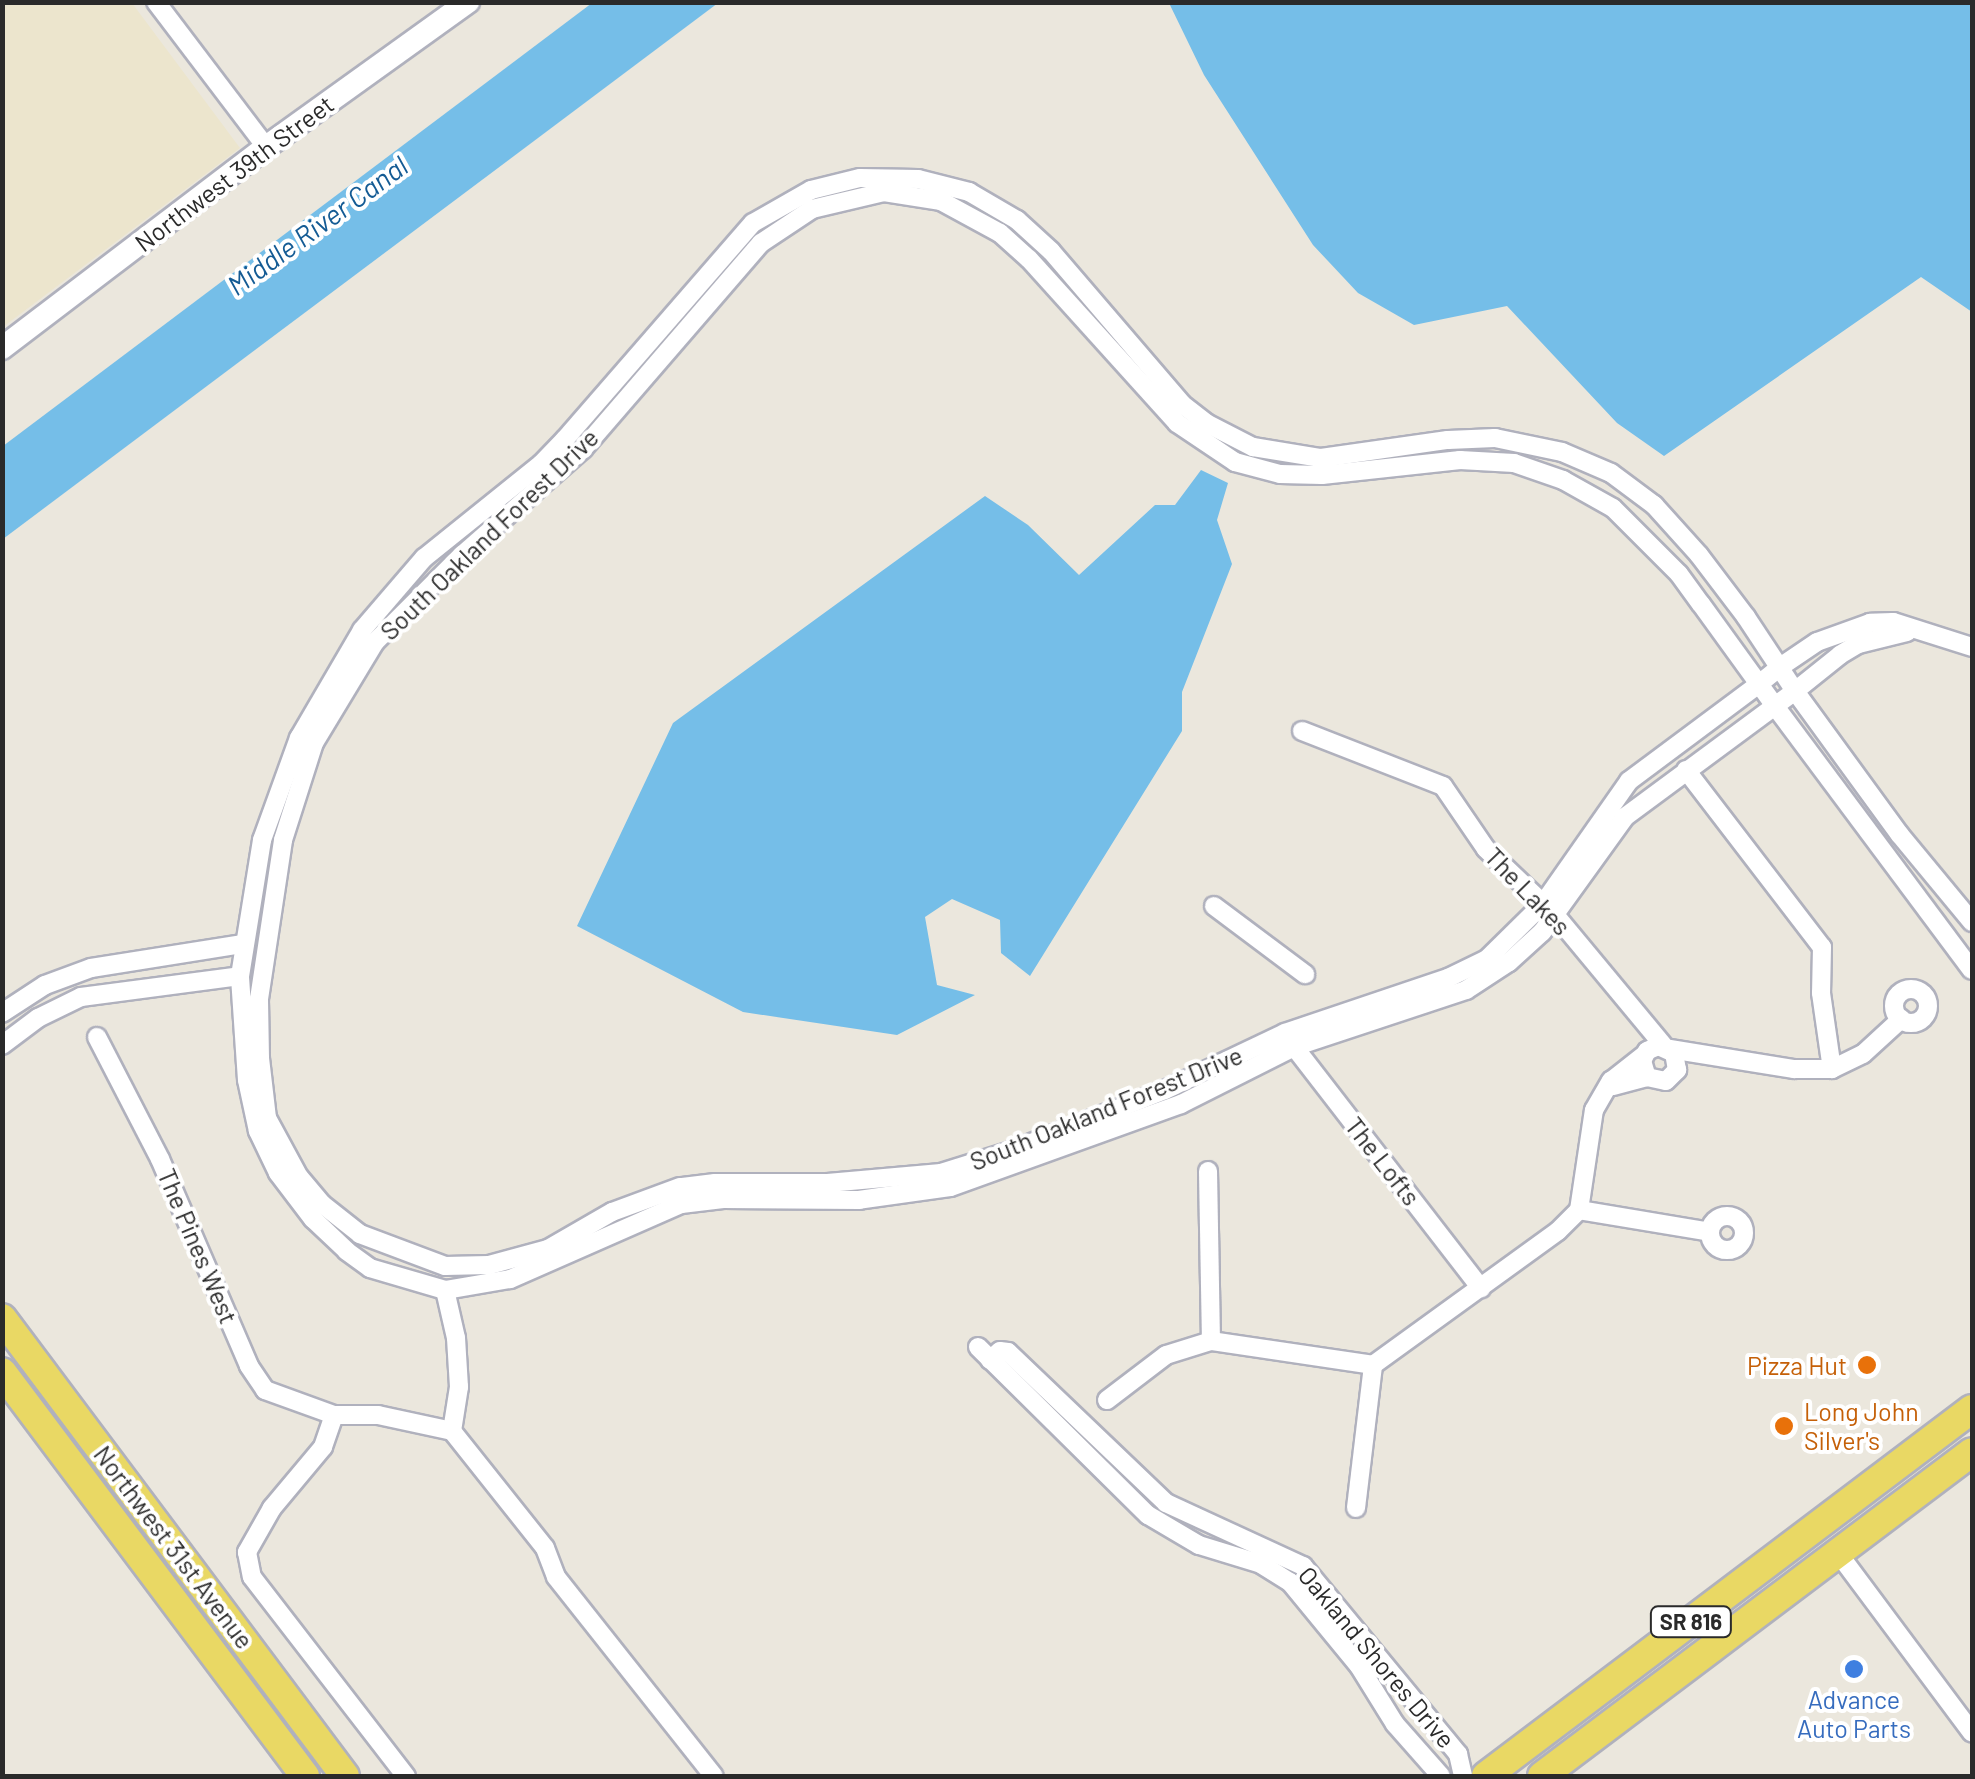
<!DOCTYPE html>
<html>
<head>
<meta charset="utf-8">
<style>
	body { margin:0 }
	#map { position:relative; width:1975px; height:1779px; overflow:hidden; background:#ebe7dd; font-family:Barlow,sans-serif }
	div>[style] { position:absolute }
	.education>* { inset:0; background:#ece5cd }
	.water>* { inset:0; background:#75bee8 }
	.roads { filter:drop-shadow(2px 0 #b0b1bd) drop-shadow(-2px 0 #b0b1bd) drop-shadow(0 2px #b0b1bd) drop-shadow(0 -2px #b0b1bd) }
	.minor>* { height:18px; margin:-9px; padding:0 9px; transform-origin:9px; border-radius:9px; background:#fff }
	.minor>.ring { margin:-9px; padding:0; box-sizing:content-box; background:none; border:18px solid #fff; border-radius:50% }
	.tertiary>* { height:22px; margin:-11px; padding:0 11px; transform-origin:11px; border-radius:11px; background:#fff }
	.primary>* { height:28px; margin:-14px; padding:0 14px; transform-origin:14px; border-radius:14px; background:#e9d864 }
	.dots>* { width:28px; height:28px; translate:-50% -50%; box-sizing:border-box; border:5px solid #fff; border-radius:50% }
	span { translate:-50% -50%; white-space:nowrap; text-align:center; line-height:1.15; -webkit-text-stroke:8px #fff; paint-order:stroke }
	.shield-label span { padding:2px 8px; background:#fff; border:2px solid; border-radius:8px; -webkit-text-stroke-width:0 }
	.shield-label { font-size:22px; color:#2a2a2a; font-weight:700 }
	.street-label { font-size:25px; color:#2a2a2a }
	.food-label { font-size:25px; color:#c56008 }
	.right { translate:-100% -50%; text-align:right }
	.left { translate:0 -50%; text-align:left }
	.shop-label { font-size:25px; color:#366cbe }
	.water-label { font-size:28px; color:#145b94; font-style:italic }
	.frame { position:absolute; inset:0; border:5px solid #2a2a2a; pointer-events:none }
</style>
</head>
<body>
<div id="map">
	<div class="education">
		<div style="clip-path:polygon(3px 2px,132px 3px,240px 148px,3px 327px)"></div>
	</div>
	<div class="water">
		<div style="clip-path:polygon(592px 3px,718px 3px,3px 539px,3px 446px)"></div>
		<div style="clip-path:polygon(1169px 3px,1972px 3px,1972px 312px,1921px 277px,1664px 456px,1617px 423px,1507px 306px,1414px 325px,1358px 293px,1313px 245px,1204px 75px)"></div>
		<div style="clip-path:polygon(1201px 470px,1228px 483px,1217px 520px,1232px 564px,1182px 692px,1182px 731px,1030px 976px,1001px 953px,1000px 920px,952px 899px,925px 917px,937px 985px,975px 995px,897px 1035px,743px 1012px,577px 926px,673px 723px,985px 496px,1028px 525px,1079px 575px,1155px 505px,1175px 505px)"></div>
	</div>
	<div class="roads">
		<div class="minor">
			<div style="left:156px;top:2px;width:182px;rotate:52.8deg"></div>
			<div style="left:1907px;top:632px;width:50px;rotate:166.2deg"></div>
			<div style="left:1858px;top:644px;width:21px;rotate:149deg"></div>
			<div style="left:1840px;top:655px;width:58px;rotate:141.3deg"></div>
			<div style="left:1795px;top:691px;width:212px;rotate:143.5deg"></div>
			<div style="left:1625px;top:817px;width:142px;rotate:125.8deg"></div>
			<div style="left:1542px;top:932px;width:45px;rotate:137.7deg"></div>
			<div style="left:1509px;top:962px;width:51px;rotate:146.9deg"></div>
			<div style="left:1466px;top:990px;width:181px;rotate:161.7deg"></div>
			<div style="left:1294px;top:1047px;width:127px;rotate:153.2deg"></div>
			<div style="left:1181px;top:1104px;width:245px;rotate:160.2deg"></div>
			<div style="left:950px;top:1187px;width:92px;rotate:171.9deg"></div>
			<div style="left:859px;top:1200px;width:136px;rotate:-179.6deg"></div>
			<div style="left:723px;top:1199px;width:42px;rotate:173.2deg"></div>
			<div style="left:681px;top:1204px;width:187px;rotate:156.3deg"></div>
			<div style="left:510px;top:1279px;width:66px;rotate:170.4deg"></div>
			<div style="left:445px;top:1290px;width:78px;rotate:-163.7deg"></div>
			<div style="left:370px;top:1268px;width:29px;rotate:-144deg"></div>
			<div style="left:347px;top:1251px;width:47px;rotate:-136.7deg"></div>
			<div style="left:313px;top:1219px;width:58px;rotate:-127.3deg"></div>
			<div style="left:278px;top:1173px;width:47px;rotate:-115.5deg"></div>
			<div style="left:258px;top:1131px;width:52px;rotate:-102.2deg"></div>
			<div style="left:247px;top:1080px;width:104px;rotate:-93.9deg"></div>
			<div style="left:240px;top:976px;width:138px;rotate:-80.8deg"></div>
			<div style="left:262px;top:840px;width:109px;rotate:-70.1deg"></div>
			<div style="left:299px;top:738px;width:125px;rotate:-59.7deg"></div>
			<div style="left:362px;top:630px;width:95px;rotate:-49.3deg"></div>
			<div style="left:424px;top:558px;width:150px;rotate:-38.8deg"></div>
			<div style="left:541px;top:464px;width:35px;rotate:-46deg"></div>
			<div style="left:565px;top:439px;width:286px;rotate:-49deg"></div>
			<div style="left:753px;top:223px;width:67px;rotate:-29.6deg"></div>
			<div style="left:811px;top:190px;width:50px;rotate:-13.8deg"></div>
			<div style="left:860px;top:178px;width:58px;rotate:1deg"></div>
			<div style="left:918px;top:179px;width:53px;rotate:14.3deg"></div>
			<div style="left:969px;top:192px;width:56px;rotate:30.3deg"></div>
			<div style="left:1017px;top:220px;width:46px;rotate:42.4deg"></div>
			<div style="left:1051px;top:251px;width:201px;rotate:49.4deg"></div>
			<div style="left:1182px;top:404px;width:31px;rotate:38deg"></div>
			<div style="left:1206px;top:423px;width:53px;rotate:27.1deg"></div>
			<div style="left:1253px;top:447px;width:69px;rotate:9.2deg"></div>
			<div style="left:1321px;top:458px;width:128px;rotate:-8.1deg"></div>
			<div style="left:1448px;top:440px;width:47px;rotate:-2.4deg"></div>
			<div style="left:1495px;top:438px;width:68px;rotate:11.8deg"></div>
			<div style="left:1562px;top:452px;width:53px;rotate:23.2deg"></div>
			<div style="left:1611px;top:473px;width:54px;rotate:36.7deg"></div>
			<div style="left:1654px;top:505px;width:67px;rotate:48deg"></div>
			<div style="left:1699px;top:555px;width:78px;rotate:52.8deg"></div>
			<div style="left:1746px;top:617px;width:89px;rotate:56.5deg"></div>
			<div style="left:1795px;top:691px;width:178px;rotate:53.9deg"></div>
			<div style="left:1900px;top:835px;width:113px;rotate:50.4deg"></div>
			<div style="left:1972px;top:647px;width:83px;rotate:-162.4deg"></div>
			<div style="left:1893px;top:622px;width:23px;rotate:178deg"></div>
			<div style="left:1870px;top:623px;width:56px;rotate:160.3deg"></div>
			<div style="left:1817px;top:642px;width:45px;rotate:146deg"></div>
			<div style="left:1780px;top:667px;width:27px;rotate:141deg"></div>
			<div style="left:1759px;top:684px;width:162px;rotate:143.3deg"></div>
			<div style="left:1629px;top:781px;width:150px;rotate:125deg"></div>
			<div style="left:1543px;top:904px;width:78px;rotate:135.5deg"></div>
			<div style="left:1487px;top:959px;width:43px;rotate:154deg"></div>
			<div style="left:1448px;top:978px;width:172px;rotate:161.4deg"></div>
			<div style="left:1285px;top:1033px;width:133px;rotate:154.6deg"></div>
			<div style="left:1165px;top:1090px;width:166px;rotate:158.4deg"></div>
			<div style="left:1011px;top:1151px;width:73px;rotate:162.6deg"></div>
			<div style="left:941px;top:1173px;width:114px;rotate:175deg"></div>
			<div style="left:827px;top:1183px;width:112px;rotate:180deg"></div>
			<div style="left:715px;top:1183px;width:35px;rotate:173deg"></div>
			<div style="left:680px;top:1187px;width:72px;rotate:159.8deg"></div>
			<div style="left:612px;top:1212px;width:74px;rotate:150deg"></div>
			<div style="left:548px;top:1249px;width:61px;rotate:164.8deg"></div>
			<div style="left:489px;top:1265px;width:44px;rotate:178.7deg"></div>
			<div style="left:445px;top:1266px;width:91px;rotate:-159.4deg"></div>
			<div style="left:360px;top:1234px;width:48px;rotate:-141.7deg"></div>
			<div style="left:322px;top:1204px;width:35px;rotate:-130deg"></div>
			<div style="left:299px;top:1177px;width:67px;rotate:-118.5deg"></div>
			<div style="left:267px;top:1118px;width:60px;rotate:-96.7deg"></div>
			<div style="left:260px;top:1058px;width:59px;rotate:-91deg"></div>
			<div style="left:259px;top:999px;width:161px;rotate:-81.4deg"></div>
			<div style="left:283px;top:840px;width:102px;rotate:-72.3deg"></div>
			<div style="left:314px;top:743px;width:118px;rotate:-58.9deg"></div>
			<div style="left:375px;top:642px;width:123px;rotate:-45deg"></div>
			<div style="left:462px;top:555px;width:161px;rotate:-41.2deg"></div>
			<div style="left:583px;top:449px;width:272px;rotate:-49.2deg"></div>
			<div style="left:761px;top:243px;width:61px;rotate:-33.7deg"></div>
			<div style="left:812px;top:209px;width:74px;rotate:-13.3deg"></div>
			<div style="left:884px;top:192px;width:58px;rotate:9deg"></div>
			<div style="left:941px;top:201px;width:67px;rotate:28.5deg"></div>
			<div style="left:1000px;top:233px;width:39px;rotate:42deg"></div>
			<div style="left:1029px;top:259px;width:221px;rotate:47.9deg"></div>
			<div style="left:1177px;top:423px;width:70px;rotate:33.9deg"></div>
			<div style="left:1235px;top:462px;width:47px;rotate:14.9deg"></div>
			<div style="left:1280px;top:474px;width:42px;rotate:1.4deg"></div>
			<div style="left:1322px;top:475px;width:139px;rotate:-6.2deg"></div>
			<div style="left:1460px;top:460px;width:54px;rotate:3.2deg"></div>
			<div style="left:1514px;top:463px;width:52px;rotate:19.1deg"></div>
			<div style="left:1563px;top:480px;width:57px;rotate:29.2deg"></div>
			<div style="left:1613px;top:508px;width:93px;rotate:45deg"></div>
			<div style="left:1679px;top:574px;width:37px;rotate:54deg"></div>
			<div style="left:1701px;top:604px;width:99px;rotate:54.1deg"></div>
			<div style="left:1759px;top:684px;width:27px;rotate:54deg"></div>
			<div style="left:1775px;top:706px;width:329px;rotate:53.3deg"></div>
			<div style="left:1302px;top:731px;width:151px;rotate:21.3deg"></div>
			<div style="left:1443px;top:786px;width:76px;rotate:55.7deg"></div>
			<div style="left:1486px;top:849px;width:97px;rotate:43.7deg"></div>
			<div style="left:1556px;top:916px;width:169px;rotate:50.3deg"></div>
			<div style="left:1686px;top:770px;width:223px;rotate:52.5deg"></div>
			<div style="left:1822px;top:947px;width:46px;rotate:91.2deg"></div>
			<div style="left:1821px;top:993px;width:77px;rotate:81.8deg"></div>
			<div style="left:1214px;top:906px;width:114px;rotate:36.8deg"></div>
			<div class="ring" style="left:1894px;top:989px;width:16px;height:16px"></div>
			<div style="left:2px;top:1013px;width:51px;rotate:-33.1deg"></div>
			<div style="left:45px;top:985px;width:49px;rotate:-20.3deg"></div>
			<div style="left:91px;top:968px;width:154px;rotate:-9deg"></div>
			<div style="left:97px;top:1037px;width:137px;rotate:62.7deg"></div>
			<div style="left:160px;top:1159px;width:225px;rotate:66.7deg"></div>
			<div style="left:249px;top:1366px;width:29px;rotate:56deg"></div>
			<div style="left:265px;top:1390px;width:73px;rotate:19.9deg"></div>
			<div style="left:334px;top:1415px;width:44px"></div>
			<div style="left:378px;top:1415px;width:76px;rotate:12.2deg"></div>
			<div style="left:452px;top:1431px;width:45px;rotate:-81deg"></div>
			<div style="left:459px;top:1387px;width:49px;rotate:-93.5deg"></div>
			<div style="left:456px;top:1338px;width:49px;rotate:-102.9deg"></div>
			<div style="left:1289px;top:1040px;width:314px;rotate:52.3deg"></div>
			<div style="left:2px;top:1045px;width:45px;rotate:-36.9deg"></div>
			<div style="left:38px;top:1018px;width:48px;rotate:-26deg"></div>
			<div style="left:81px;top:997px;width:160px;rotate:-7.5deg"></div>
			<div style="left:1670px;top:1049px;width:126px;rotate:9.2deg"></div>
			<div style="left:1794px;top:1069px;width:38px"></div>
			<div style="left:1832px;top:1069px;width:34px;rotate:-26deg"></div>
			<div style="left:1863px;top:1054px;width:52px;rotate:-42.6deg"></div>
			<div style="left:1613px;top:1086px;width:35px;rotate:-15deg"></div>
			<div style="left:1647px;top:1077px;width:19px;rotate:12deg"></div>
			<div style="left:1666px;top:1081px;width:16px;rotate:-45deg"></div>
			<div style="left:1677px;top:1070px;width:17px;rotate:-100deg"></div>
			<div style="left:1674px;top:1053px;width:17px;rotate:-156deg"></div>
			<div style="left:1658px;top:1046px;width:12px;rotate:156deg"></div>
			<div style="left:1647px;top:1051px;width:11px;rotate:117deg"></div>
			<div style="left:1642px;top:1061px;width:17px;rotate:73deg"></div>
			<div style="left:1208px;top:1171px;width:170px;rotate:89deg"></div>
			<div style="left:1579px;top:1210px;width:101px;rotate:-81.5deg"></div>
			<div style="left:1594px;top:1110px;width:34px;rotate:-60deg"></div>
			<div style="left:1611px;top:1081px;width:42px;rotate:-38.2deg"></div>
			<div style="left:1579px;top:1210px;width:133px;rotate:9.5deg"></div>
			<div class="ring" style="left:1710px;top:1216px;width:16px;height:16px"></div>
			<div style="left:978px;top:1347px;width:239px;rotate:44.7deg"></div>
			<div style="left:1148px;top:1515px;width:59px;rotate:30.5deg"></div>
			<div style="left:1199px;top:1545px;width:65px;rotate:17deg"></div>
			<div style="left:1261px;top:1564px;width:34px;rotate:32deg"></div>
			<div style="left:1290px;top:1582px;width:109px;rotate:50.6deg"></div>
			<div style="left:1359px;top:1666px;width:68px;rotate:58.2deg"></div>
			<div style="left:1395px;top:1724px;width:69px;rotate:48.5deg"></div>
			<div style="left:990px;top:1360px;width:13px;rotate:-42deg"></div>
			<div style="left:1000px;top:1351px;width:8px;rotate:7deg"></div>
			<div style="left:1008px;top:1352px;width:219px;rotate:43.7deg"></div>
			<div style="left:1166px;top:1503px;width:151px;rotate:24.7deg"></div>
			<div style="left:1303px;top:1566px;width:244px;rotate:50.5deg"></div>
			<div style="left:1458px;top:1754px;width:23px;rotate:77deg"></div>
			<div style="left:1107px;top:1400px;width:74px;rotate:-37.3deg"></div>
			<div style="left:1166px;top:1355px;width:47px;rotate:-17.3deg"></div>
			<div style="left:1211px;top:1341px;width:164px;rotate:8.4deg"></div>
			<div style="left:334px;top:1415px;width:34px;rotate:109deg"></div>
			<div style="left:323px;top:1447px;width:80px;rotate:129.9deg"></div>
			<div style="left:272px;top:1508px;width:51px;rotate:119.6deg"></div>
			<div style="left:247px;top:1552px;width:25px;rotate:79deg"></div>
			<div style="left:252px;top:1577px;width:252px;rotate:52.3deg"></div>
			<div style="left:452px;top:1431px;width:149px;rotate:51.5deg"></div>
			<div style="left:545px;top:1548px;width:31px;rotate:69deg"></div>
			<div style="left:556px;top:1577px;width:254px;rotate:51.6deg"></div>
			<div style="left:1356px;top:1508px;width:144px;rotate:-83.2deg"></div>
			<div style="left:1373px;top:1365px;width:228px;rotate:-35.9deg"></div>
			<div style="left:1558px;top:1231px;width:30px;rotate:-45deg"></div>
			<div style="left:1838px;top:1553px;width:224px;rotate:53.3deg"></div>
		</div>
		<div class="tertiary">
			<div style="left:2px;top:348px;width:332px;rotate:-37.3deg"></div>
			<div style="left:266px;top:147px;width:249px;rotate:-35.7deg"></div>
		</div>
		<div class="primary">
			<div style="left:2px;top:1318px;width:572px;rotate:53.17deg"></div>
			<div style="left:2px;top:1372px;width:505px;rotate:53.13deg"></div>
			<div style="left:1486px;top:1776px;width:609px;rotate:-37.06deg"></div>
			<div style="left:1542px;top:1776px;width:538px;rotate:-37deg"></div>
		</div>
	</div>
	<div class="dots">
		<div style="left:1867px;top:1365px;background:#e8710a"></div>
		<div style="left:1784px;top:1426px;background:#e8710a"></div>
		<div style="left:1854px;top:1669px;background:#3f7fe0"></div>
	</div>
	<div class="shield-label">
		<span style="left:1691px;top:1622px">SR 816</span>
	</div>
	<div class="street-label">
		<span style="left:234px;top:173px;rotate:-37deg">Northwest 39th Street</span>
		<span style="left:489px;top:534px;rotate:-44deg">South Oakland Forest Drive</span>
		<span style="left:1528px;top:891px;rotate:46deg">The Lakes</span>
		<span style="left:1106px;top:1108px;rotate:-22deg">South Oakland Forest Drive</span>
		<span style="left:1383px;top:1161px;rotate:52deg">The Lofts</span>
		<span style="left:198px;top:1246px;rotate:67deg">The Pines West</span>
		<span style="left:174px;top:1547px;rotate:53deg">Northwest 31st Avenue</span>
		<span style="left:1377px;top:1657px;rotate:50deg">Oakland Shores Drive</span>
	</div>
	<div class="food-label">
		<span class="right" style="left:1847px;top:1365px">Pizza Hut</span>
		<span class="left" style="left:1804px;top:1426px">Long John<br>Silver's</span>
	</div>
	<div class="shop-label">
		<span style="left:1854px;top:1714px">Advance<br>Auto Parts</span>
	</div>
	<div class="water-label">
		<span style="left:317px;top:225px;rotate:-36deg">Middle River Canal</span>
	</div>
	<div class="frame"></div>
</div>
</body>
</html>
